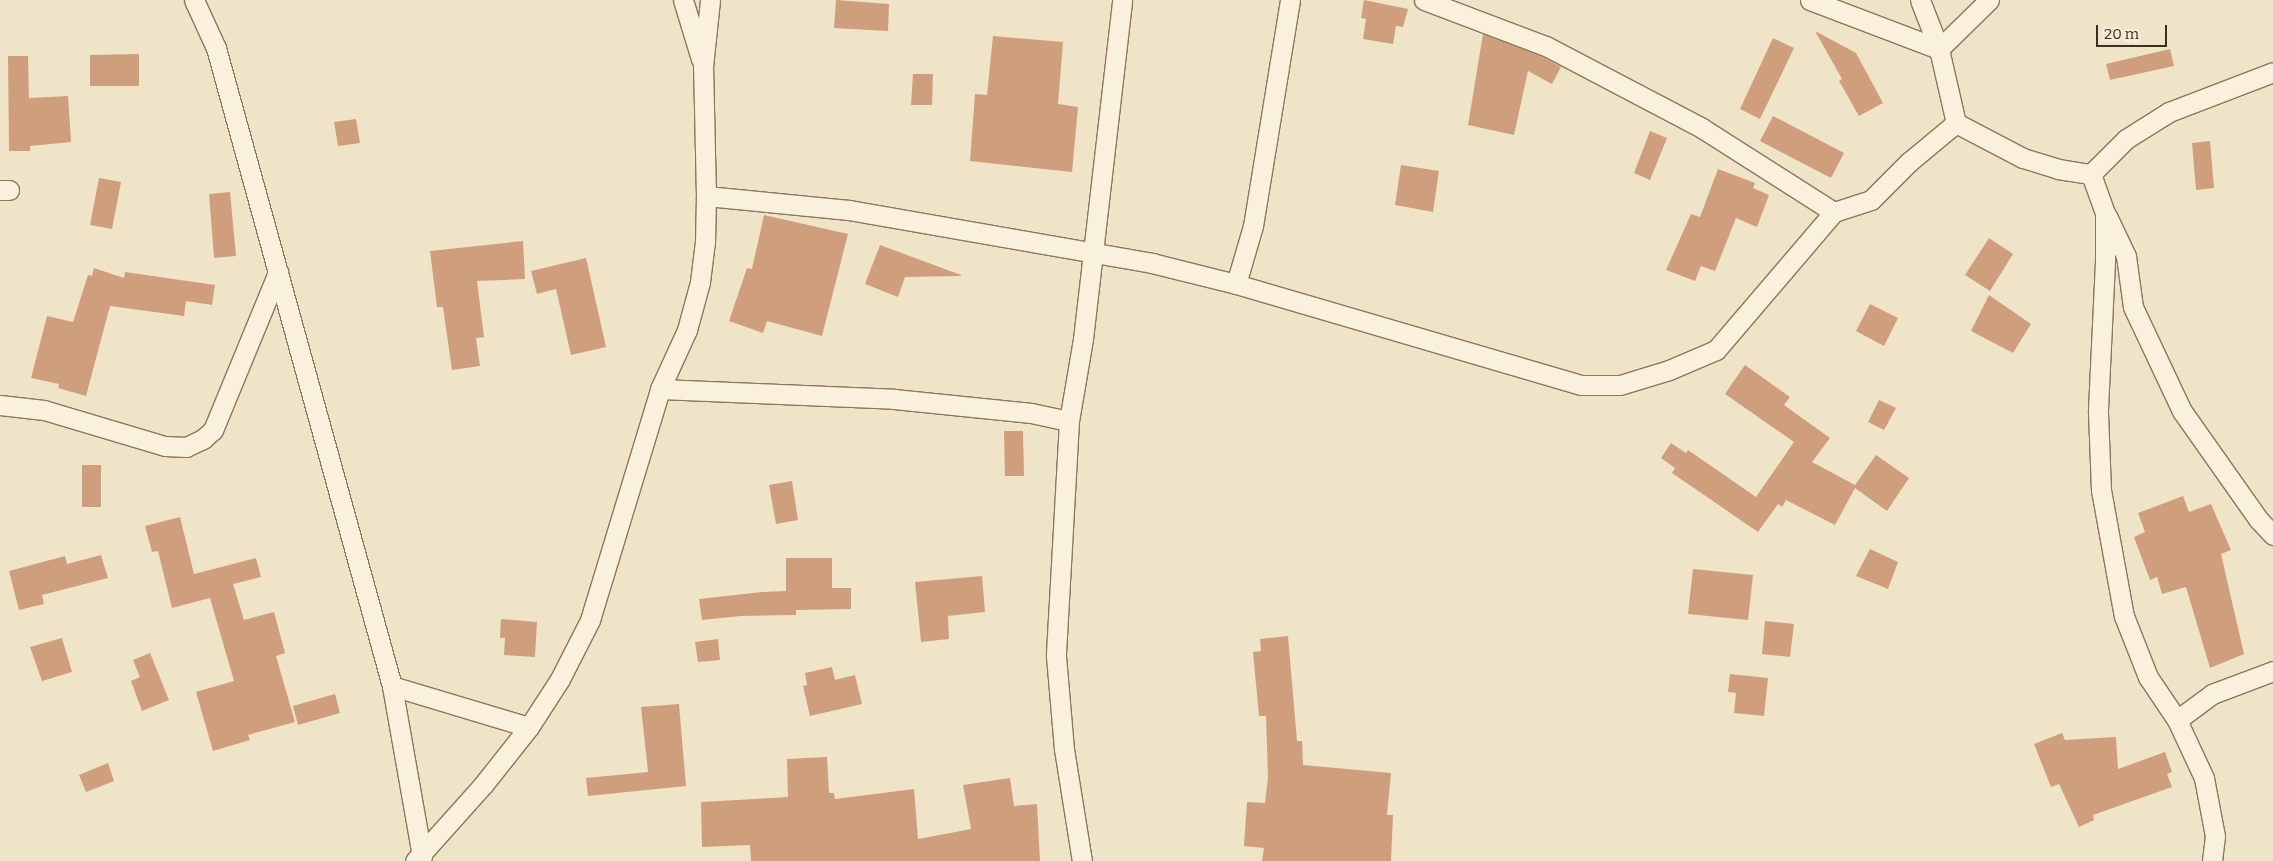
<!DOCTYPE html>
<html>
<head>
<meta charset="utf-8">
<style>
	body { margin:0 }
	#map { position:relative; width:2273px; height:861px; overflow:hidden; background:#f0e4c8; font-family:Bitter,serif }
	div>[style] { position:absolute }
	.building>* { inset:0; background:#cf9f7d }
	.roads { filter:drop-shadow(1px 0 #8d765c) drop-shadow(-1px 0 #8d765c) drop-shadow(0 1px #8d765c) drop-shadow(0 -1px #8d765c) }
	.street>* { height:19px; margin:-9.5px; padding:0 9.5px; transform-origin:9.5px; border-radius:9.5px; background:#faf1dc }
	span { translate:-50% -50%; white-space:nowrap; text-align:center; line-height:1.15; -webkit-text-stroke:5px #f7eed8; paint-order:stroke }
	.scale { position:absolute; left:2096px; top:25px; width:71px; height:22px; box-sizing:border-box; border:2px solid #3d2e20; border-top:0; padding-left:6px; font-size:15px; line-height:18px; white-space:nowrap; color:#3d2e20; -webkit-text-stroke:4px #f7eed8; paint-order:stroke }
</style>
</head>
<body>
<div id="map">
	<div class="building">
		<div style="clip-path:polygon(836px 0,889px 4px,888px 31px,834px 28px)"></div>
		<div style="clip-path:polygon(1364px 0,1408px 9px,1403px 27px,1396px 26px,1393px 44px,1363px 39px,1366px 19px,1361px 18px)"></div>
		<div style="clip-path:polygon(1815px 31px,1856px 53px,1883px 103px,1859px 116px,1839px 81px,1842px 79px)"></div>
		<div style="clip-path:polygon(1483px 34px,1541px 56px,1561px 67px,1552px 84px,1528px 71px,1514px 135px,1468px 125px)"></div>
		<div style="clip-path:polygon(993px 36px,1063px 42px,1058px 104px,1078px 107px,1072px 172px,970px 161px,975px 94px,987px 95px)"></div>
		<div style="clip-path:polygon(1773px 38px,1794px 48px,1760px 119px,1740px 109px)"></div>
		<div style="clip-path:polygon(2170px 49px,2174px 66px,2110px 80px,2106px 64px)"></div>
		<div style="clip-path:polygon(139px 54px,139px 86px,90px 86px,90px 55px)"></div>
		<div style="clip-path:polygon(8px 56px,28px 56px,29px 98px,68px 96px,71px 142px,30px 146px,30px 151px,9px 151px)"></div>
		<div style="clip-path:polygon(913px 74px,933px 74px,932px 105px,911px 105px)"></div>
		<div style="clip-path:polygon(1773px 116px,1844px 153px,1831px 178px,1760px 141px)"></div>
		<div style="clip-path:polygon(356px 119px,360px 143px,338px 146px,334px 122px)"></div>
		<div style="clip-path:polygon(1650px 131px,1667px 138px,1650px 180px,1634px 173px)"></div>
		<div style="clip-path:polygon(2210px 141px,2214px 188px,2196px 190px,2192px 143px)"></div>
		<div style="clip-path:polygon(1401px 165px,1439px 171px,1433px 212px,1395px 205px)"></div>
		<div style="clip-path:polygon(1718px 169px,1755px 183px,1753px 188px,1769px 195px,1757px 227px,1736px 218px,1715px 271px,1701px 266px,1695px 281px,1666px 270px,1691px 214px,1700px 217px)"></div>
		<div style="clip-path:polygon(99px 178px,121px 182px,112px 229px,90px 225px)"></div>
		<div style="clip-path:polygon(230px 192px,236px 256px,214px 258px,209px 194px)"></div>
		<div style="clip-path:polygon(764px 215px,848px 234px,822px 336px,767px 321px,763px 333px,729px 321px,747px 268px,752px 269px)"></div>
		<div style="clip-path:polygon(1989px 238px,2013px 254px,1990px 291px,1965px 275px)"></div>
		<div style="clip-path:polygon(523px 241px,525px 279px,477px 281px,484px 337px,476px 338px,480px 366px,452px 370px,443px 307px,437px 307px,430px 251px)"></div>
		<div style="clip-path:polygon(880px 245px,961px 275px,961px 276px,905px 277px,898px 297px,865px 284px)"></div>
		<div style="clip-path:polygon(586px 258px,606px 347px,571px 355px,556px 289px,537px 294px,531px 271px)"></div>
		<div style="clip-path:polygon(94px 268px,124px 278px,125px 272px,215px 285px,212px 305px,186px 301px,184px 316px,110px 306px,86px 396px,58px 388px,59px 384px,31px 378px,47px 316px,73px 322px,88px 275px,92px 276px)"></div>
		<div style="clip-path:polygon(1989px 295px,2031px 324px,2013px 353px,1971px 331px)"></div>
		<div style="clip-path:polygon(1870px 304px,1898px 318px,1884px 346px,1856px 331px)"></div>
		<div style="clip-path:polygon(1745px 365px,1790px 397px,1784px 405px,1830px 438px,1812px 462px,1855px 485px,1876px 455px,1909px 478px,1887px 511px,1855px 488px,1835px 525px,1786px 500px,1782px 507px,1778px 504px,1758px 532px,1672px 473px,1675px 468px,1661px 458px,1671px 443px,1686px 453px,1688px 450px,1756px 497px,1794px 442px,1725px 394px)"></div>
		<div style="clip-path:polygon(1879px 400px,1896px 408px,1884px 430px,1868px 422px)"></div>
		<div style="clip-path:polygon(1004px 431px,1023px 431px,1024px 476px,1005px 476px)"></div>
		<div style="clip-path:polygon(82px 465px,101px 465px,101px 507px,82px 507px)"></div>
		<div style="clip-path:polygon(792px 481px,798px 520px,776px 524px,769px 485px)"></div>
		<div style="clip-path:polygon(2183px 496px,2189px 512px,2211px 504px,2231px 550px,2221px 554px,2244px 654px,2210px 668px,2186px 587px,2162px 594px,2157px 577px,2150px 580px,2134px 537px,2145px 532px,2138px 513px)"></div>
		<div style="clip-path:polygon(180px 517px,194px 574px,256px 558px,261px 577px,233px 584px,244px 620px,274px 612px,285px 653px,276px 656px,295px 722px,248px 735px,250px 740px,213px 751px,196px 692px,234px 681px,210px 598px,172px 608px,158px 551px,152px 552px,145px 526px)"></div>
		<div style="clip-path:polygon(1870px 549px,1898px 562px,1888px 589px,1856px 576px)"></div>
		<div style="clip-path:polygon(101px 555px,108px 578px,42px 595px,44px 604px,19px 610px,9px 571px,65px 556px,67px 564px)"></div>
		<div style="clip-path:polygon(786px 558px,832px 558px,832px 588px,851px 588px,851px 609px,796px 610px,796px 615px,741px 616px,702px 620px,699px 599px,762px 592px,786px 591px)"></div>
		<div style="clip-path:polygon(1693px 569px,1753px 575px,1748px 620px,1688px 614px)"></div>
		<div style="clip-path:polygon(982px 576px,985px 612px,948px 616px,949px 639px,921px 642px,915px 582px)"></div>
		<div style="clip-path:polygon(501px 619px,537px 622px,535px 657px,504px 655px,505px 638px,500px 638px)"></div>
		<div style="clip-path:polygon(1765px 621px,1794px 624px,1790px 657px,1762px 654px)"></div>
		<div style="clip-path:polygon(1288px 636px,1297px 741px,1302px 741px,1303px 765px,1391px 773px,1387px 815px,1393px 815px,1391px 861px,1262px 861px,1264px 848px,1244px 846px,1247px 802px,1265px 803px,1268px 777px,1266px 716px,1259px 716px,1253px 652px,1261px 651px,1260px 639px)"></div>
		<div style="clip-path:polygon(62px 638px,72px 672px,42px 681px,30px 647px)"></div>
		<div style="clip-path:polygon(718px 639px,720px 660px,698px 662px,695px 642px)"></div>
		<div style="clip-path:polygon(150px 653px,169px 700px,142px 711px,131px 681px,140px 677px,133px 660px)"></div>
		<div style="clip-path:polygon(832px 667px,835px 680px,855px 675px,862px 704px,810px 716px,803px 686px,807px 685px,805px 673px)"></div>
		<div style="clip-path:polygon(1730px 674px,1768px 678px,1764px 716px,1734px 713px,1736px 693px,1728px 692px)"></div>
		<div style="clip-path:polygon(335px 694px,340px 713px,298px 725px,293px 706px)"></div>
		<div style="clip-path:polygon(679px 704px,686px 786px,588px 796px,586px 778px,648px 772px,641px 707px)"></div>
		<div style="clip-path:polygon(2062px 733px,2065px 740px,2116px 737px,2118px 769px,2165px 752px,2172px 772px,2167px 774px,2172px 787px,2093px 815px,2094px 820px,2079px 827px,2059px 784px,2051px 787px,2034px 744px)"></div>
		<div style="clip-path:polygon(827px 757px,829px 793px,834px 793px,835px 799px,914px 789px,918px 839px,971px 829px,963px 785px,1010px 778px,1014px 806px,1037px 804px,1040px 861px,751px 861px,750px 845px,702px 847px,701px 802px,788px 797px,787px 759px)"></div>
		<div style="clip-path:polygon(108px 763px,114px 781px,86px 792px,79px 775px)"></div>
	</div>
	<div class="roads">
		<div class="street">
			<div style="left:194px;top:0;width:53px;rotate:65.4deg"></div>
			<div style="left:216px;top:48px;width:662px;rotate:74.58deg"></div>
			<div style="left:392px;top:686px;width:173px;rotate:80deg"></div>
			<div style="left:683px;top:0;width:62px;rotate:73deg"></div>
			<div style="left:1424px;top:0;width:130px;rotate:20.7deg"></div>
			<div style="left:1546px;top:46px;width:176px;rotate:27.7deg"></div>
			<div style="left:1702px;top:128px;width:156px;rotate:32.5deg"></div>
			<div style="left:1810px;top:0;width:138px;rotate:20.8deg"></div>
			<div style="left:1939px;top:49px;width:70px;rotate:-44.4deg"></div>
			<div style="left:1920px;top:0;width:53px;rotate:68.8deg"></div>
			<div style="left:1939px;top:49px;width:76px;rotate:77.1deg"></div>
			<div style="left:1956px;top:123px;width:76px;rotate:27.6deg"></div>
			<div style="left:2023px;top:158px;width:37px;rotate:17deg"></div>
			<div style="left:2058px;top:169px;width:33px;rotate:9deg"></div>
			<div style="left:2091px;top:174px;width:41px;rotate:70.3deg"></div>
			<div style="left:2105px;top:213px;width:48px;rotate:90deg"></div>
			<div style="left:2105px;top:261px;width:151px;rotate:92.7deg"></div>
			<div style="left:2098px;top:412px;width:78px;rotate:87.8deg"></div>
			<div style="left:2101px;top:490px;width:128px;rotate:79.7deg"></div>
			<div style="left:2124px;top:616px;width:66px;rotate:68.5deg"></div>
			<div style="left:2148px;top:677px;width:52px;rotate:56deg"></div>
			<div style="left:2177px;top:720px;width:64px;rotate:65deg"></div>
			<div style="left:2204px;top:778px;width:59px;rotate:79.3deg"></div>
			<div style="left:2215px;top:836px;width:25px;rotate:97deg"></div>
			<div style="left:2091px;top:174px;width:49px;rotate:-45deg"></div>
			<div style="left:2126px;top:139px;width:51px;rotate:-32.1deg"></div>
			<div style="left:2169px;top:112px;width:111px;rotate:-21deg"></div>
			<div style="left:0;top:190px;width:9px"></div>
			<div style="left:706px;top:196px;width:144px;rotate:5.6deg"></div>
			<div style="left:849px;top:210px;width:308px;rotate:9.9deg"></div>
			<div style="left:1152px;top:263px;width:87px;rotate:14deg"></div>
			<div style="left:1236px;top:284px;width:359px;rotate:16.3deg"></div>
			<div style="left:1581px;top:385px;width:39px"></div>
			<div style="left:1620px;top:385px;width:51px;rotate:-17deg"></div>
			<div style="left:1669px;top:370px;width:51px;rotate:-23.1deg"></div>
			<div style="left:1716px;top:350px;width:182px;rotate:-49.5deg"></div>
			<div style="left:1834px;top:212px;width:39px;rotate:-18deg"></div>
			<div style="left:1871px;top:200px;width:54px;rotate:-45deg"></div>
			<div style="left:1909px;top:162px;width:61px;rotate:-39.7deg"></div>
			<div style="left:2107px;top:216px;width:44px;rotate:64.6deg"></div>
			<div style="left:2126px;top:256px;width:51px;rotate:82.2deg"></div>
			<div style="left:2133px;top:307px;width:115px;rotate:64.8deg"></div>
			<div style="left:2182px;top:411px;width:133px;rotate:54.8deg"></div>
			<div style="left:2259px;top:520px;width:21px;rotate:47deg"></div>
			<div style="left:1236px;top:284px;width:60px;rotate:-73.7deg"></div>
			<div style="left:1253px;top:226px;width:229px;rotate:-80.7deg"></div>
			<div style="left:660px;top:389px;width:234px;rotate:2.4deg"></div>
			<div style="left:894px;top:399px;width:138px;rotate:5.8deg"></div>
			<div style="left:1031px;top:413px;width:39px;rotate:12deg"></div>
			<div style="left:1069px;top:421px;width:83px;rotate:-80.3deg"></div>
			<div style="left:1083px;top:339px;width:341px;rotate:-83.4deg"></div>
			<div style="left:0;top:405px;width:44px;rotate:6.5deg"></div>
			<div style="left:44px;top:410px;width:126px;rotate:16.6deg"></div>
			<div style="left:165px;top:446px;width:21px;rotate:3deg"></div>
			<div style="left:186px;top:447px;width:19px;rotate:-25deg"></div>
			<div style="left:203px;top:439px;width:13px;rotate:-42deg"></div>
			<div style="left:213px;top:430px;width:171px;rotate:-67.6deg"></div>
			<div style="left:1069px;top:421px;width:235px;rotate:93.2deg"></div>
			<div style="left:1056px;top:656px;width:93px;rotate:85.1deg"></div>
			<div style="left:1064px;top:749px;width:113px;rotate:80.9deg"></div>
			<div style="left:392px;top:686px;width:143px;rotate:16.7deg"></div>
			<div style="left:2177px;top:720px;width:44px;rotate:-36.6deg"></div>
			<div style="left:2212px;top:694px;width:65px;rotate:-20.7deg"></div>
			<div style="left:415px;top:861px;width:102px;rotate:-48.2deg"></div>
			<div style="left:483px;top:785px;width:74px;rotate:-51.6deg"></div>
			<div style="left:529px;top:727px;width:57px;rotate:-57.1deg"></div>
			<div style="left:560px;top:679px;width:66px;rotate:-63deg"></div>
			<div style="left:590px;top:620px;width:241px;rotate:-73.1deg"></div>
			<div style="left:660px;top:389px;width:65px;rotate:-65.4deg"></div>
			<div style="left:687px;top:330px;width:50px;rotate:-74.8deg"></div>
			<div style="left:700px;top:282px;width:39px;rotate:-83deg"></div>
			<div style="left:705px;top:243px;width:47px;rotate:-88.8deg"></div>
			<div style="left:706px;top:196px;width:129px;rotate:-91.3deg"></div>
			<div style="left:703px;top:67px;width:67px;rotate:-84deg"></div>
		</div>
	</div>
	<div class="scale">20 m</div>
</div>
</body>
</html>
